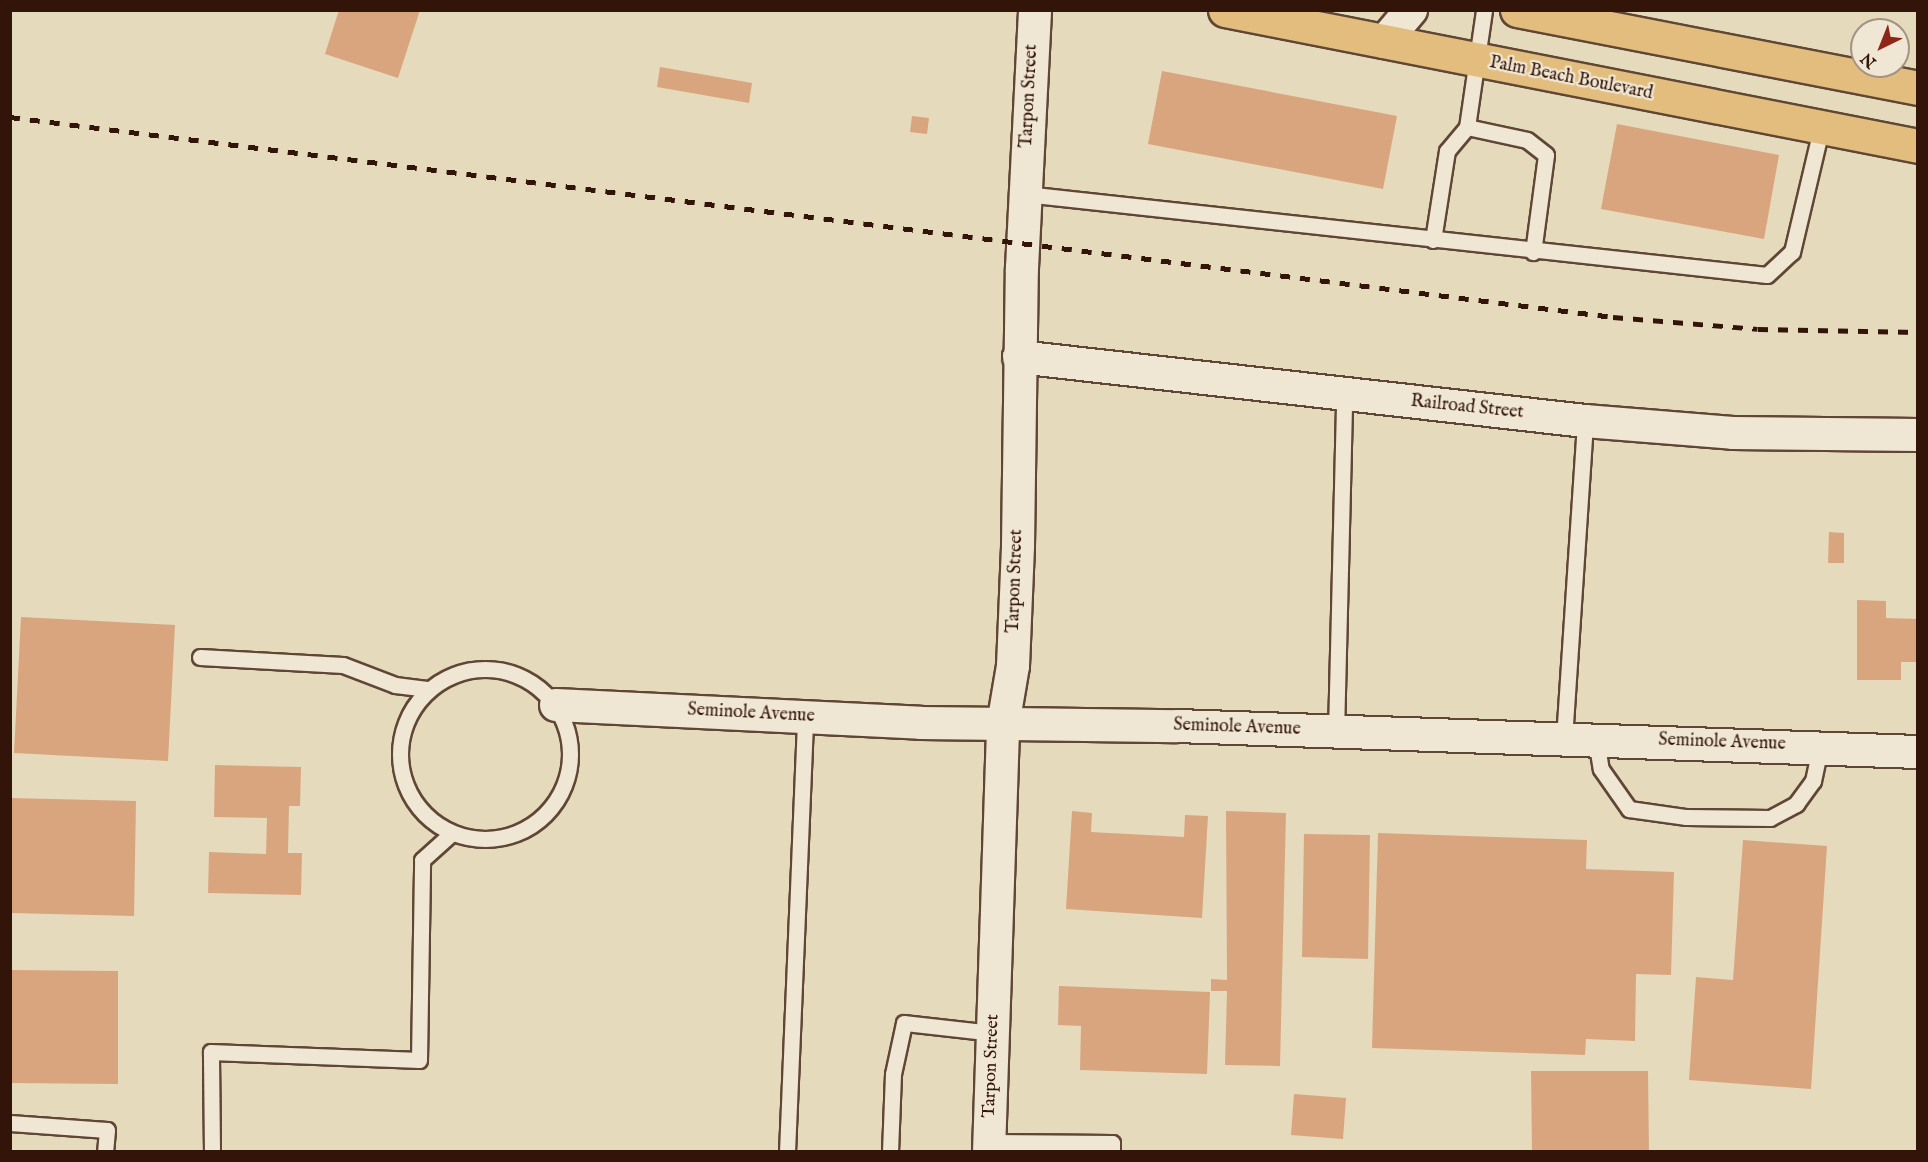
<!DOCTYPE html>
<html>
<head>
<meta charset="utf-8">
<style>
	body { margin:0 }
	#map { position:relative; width:1928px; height:1162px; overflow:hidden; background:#e6dabc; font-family:"IM FELL English",serif }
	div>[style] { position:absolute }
	.building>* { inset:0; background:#d9a57f }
	.roads { filter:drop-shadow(2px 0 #604635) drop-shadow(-2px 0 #604635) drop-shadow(0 2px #604635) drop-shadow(0 -2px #604635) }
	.lane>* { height:15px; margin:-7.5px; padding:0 7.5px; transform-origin:7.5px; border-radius:7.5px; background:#efe7d3 }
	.lane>.ring { margin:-7.5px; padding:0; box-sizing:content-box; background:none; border:15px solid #efe7d3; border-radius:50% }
	.street>* { height:32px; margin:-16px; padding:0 16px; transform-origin:16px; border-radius:16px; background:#efe7d3 }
	.primary>* { height:33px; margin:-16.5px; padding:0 16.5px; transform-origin:16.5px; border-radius:16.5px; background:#e3bd7e }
	.rail>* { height:4.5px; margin-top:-2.25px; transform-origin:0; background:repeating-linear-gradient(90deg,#331408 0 10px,transparent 0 20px) }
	span { translate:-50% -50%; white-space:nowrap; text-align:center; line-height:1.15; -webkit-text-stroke:4.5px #efe7d3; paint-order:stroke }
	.street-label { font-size:18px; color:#331408 }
	.frame { position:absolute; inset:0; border:12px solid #331408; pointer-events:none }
	.north { position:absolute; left:1850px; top:18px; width:60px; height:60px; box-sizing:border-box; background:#efe7d3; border:2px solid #a49382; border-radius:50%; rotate:223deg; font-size:16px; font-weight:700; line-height:24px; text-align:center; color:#331408 }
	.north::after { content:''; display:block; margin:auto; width:21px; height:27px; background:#8f2418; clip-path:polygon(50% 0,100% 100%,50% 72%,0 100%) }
</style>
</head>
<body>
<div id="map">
	<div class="building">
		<div style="clip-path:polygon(339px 10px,420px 10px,398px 78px,325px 54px)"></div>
		<div style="clip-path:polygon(660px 67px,752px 83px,749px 103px,657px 87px)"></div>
		<div style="clip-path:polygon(1162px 71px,1397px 116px,1383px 189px,1148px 144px)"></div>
		<div style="clip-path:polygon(912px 116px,929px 118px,927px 134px,910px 132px)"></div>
		<div style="clip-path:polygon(1617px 124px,1779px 155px,1764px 239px,1601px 209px)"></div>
		<div style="clip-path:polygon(1829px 532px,1844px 533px,1844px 563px,1828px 563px)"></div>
		<div style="clip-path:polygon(1857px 600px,1886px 601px,1886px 618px,1918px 619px,1918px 662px,1901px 662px,1901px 680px,1857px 680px)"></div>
		<div style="clip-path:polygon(21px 617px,175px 625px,168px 761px,14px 753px)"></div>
		<div style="clip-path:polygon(215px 765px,301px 767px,300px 806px,289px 806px,288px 853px,302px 853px,301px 895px,208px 893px,209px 852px,266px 854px,267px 818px,214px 817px)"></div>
		<div style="clip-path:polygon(10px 798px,136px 801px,134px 916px,10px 913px)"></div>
		<div style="clip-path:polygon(1072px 811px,1092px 813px,1091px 832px,1184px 837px,1185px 815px,1208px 816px,1202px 918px,1066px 909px)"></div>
		<div style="clip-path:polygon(1226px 811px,1286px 813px,1280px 1066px,1225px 1065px,1227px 991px,1211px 991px,1211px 979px,1227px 980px)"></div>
		<div style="clip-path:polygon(1378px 833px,1587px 840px,1586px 869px,1674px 872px,1671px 975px,1636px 974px,1635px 1041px,1586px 1039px,1585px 1055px,1372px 1048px)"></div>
		<div style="clip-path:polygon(1304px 834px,1370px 835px,1368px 959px,1302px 957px)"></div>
		<div style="clip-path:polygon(1743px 840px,1827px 846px,1811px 1089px,1689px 1080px,1696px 977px,1733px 980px)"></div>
		<div style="clip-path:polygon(10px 970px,118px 971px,118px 1084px,10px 1083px)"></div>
		<div style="clip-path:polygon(1059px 986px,1210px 992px,1207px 1074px,1080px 1070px,1081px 1026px,1058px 1025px)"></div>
		<div style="clip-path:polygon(1531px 1071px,1648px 1071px,1649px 1152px,1532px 1152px)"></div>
		<div style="clip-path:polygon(1294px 1094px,1346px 1098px,1343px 1139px,1291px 1135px)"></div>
	</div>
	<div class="roads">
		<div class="lane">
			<div style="left:1467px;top:127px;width:118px;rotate:-81.7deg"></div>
			<div style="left:1025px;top:194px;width:746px;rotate:6.23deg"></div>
			<div style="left:1767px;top:275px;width:34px;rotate:-43deg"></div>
			<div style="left:1792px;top:252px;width:126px;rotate:-76.7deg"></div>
			<div style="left:1433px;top:240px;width:90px;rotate:-81.1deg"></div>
			<div style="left:1447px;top:151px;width:31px;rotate:-50deg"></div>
			<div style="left:1467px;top:127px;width:61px;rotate:12.2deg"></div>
			<div style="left:1527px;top:140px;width:24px;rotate:38deg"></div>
			<div style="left:1546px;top:155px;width:98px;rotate:97.6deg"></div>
			<div style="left:200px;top:657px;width:143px;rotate:3.2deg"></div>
			<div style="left:343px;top:665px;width:56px;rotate:21deg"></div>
			<div style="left:395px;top:685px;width:34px;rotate:7deg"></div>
			<div class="ring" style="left:400px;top:669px;width:155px;height:155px"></div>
			<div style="left:1336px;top:733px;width:339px;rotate:-88.6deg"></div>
			<div style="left:1564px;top:739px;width:319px;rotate:-86.2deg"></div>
			<div style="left:1596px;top:739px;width:30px;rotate:81deg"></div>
			<div style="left:1601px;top:769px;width:49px;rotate:55deg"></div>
			<div style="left:1629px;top:809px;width:58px;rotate:8deg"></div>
			<div style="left:1686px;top:817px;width:84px;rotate:0.7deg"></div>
			<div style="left:1770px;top:818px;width:30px;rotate:-28deg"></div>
			<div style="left:1796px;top:804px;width:29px;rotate:-54deg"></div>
			<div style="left:1813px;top:781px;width:35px;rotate:-78deg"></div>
			<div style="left:10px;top:1123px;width:97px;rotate:4.1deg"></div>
			<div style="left:107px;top:1130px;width:22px;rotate:95deg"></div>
			<div style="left:990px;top:1142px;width:122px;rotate:0.5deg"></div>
			<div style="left:1112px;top:1143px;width:9px;rotate:90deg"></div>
			<div style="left:212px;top:1152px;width:100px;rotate:-90.6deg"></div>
			<div style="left:211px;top:1052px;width:208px;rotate:2.2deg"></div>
			<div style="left:419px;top:1060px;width:200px;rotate:-89.1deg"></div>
			<div style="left:422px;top:860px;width:40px;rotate:-42deg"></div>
			<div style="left:787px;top:1152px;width:435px;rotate:-87.6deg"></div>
			<div style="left:890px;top:1152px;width:78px;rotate:-87.8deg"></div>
			<div style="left:893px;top:1074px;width:52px;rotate:-77.8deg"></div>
			<div style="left:904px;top:1023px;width:90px;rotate:6.4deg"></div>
		</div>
		<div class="street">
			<div style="left:1384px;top:42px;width:42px;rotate:-49.8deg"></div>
			<div style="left:1019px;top:357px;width:570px;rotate:6.45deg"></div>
			<div style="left:1585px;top:421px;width:148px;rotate:4.6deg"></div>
			<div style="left:1733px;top:433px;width:185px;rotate:0.6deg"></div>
			<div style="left:556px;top:705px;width:365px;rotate:2.8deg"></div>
			<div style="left:921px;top:723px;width:256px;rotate:0.7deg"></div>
			<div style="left:1177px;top:726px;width:741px;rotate:2.01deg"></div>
			<div style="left:989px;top:1152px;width:427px;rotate:-88.1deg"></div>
			<div style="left:1003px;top:725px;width:60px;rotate:-80.4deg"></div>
			<div style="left:1013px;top:666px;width:120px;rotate:-87.6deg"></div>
			<div style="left:1018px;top:546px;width:278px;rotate:-89.2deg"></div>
			<div style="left:1022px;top:268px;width:258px;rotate:-87.1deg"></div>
		</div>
		<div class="primary">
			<div style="left:1225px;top:10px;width:706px;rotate:11.1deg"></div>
			<div style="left:1517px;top:10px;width:409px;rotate:11deg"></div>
		</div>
	</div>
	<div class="rail">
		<div style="left:10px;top:117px;width:1615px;rotate:7.11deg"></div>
		<div style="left:1613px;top:317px;width:145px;rotate:4.7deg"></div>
		<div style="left:1758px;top:329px;width:160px;rotate:1.1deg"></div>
	</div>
	<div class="street-label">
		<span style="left:1571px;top:79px;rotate:11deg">Palm Beach Boulevard</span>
		<span style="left:1030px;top:96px;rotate:-87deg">Tarpon Street</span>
		<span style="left:1467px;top:408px;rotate:6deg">Railroad Street</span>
		<span style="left:1016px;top:581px;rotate:-88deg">Tarpon Street</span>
		<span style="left:751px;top:714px;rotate:3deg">Seminole Avenue</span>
		<span style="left:1237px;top:728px;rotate:2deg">Seminole Avenue</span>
		<span style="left:1722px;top:743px;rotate:2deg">Seminole Avenue</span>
		<span style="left:992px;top:1066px;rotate:-88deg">Tarpon Street</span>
	</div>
	<div class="frame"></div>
	<div class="north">N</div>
</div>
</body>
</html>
